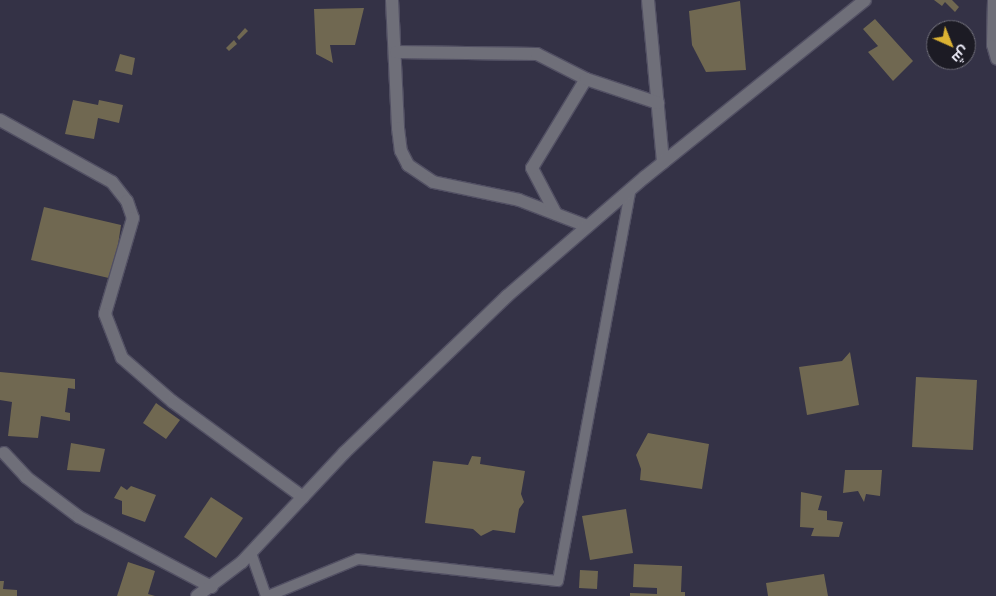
<!DOCTYPE html>
<html>
<head>
<meta charset="utf-8">
<style>
	body { margin:0 }
	#map { position:relative; width:996px; height:596px; overflow:hidden; background:#343246; font-family:Montserrat,Cairo,sans-serif }
	div>[style] { position:absolute }
	.building>* { inset:0; background:#706851 }
	.roads { filter:drop-shadow(1px 0 #525063) drop-shadow(-1px 0 #525063) drop-shadow(0 1px #525063) drop-shadow(0 -1px #525063) }
	.lane>* { height:10px; margin:-5px; padding:0 5px; transform-origin:5px; border-radius:5px; background:#6f6f79 }
	.street>* { height:12px; margin:-6px; padding:0 6px; transform-origin:6px; border-radius:6px; background:#6f6f79 }
	span { translate:-50% -50%; white-space:nowrap; text-align:center; line-height:1.15; -webkit-text-stroke:4.5px #1c1b24; paint-order:stroke }
	.north { position:absolute; left:926px; top:20px; width:50px; height:50px; box-sizing:border-box; background:#1c1b24; border:1px solid #71707b; border-radius:50%; rotate:136deg; font-size:14px; font-weight:700; line-height:20px; text-align:center; color:#f1f0fd }
	.north::after { content:''; display:block; margin:auto; width:18px; height:22px; background:#dbb233; clip-path:polygon(50% 0,100% 100%,50% 72%,0 100%) }
</style>
</head>
<body>
<div id="map">
	<div class="building">
		<div style="clip-path:polygon(934px 0,952px 0,959px 7px,955px 12px,945px 2px,942px 6px)"></div>
		<div style="clip-path:polygon(740px 1px,746px 70px,706px 72px,692px 45px,689px 11px)"></div>
		<div style="clip-path:polygon(364px 8px,355px 45px,330px 45px,333px 63px,316px 54px,314px 9px)"></div>
		<div style="clip-path:polygon(875px 19px,913px 61px,893px 81px,868px 52px,878px 46px,863px 29px)"></div>
		<div style="clip-path:polygon(245px 28px,248px 31px,239px 40px,237px 37px)"></div>
		<div style="clip-path:polygon(234px 40px,237px 44px,229px 51px,226px 48px)"></div>
		<div style="clip-path:polygon(120px 54px,135px 58px,132px 75px,115px 71px)"></div>
		<div style="clip-path:polygon(73px 100px,98px 105px,99px 100px,123px 105px,119px 123px,98px 118px,94px 139px,65px 134px)"></div>
		<div style="clip-path:polygon(44px 207px,121px 225px,113px 279px,31px 260px)"></div>
		<div style="clip-path:polygon(850px 352px,859px 405px,807px 415px,799px 367px,842px 361px)"></div>
		<div style="clip-path:polygon(0 372px,75px 379px,75px 389px,68px 388px,65px 412px,70px 413px,70px 421px,41px 416px,38px 438px,8px 436px,12px 402px,0 400px)"></div>
		<div style="clip-path:polygon(916px 377px,977px 380px,973px 450px,912px 447px)"></div>
		<div style="clip-path:polygon(156px 403px,180px 420px,166px 439px,143px 423px)"></div>
		<div style="clip-path:polygon(648px 433px,709px 444px,702px 489px,640px 480px,641px 469px,636px 455px)"></div>
		<div style="clip-path:polygon(71px 443px,105px 449px,100px 472px,67px 470px)"></div>
		<div style="clip-path:polygon(472px 456px,481px 457px,480px 464px,525px 471px,521px 494px,524px 502px,519px 509px,515px 533px,493px 530px,481px 536px,473px 529px,425px 523px,433px 461px,468px 465px)"></div>
		<div style="clip-path:polygon(845px 470px,882px 470px,880px 496px,866px 494px,864px 502px,858px 491px,843px 493px)"></div>
		<div style="clip-path:polygon(121px 486px,127px 490px,131px 486px,156px 495px,145px 522px,122px 514px,122px 501px,114px 498px)"></div>
		<div style="clip-path:polygon(801px 492px,822px 496px,818px 510px,827px 511px,827px 520px,843px 522px,839px 537px,811px 536px,814px 528px,800px 527px)"></div>
		<div style="clip-path:polygon(211px 497px,243px 518px,216px 558px,184px 537px)"></div>
		<div style="clip-path:polygon(626px 509px,633px 553px,590px 560px,582px 516px)"></div>
		<div style="clip-path:polygon(128px 562px,155px 571px,148px 594px,155px 596px,117px 596px)"></div>
		<div style="clip-path:polygon(634px 564px,682px 566px,681px 592px,685px 592px,685px 596px,630px 596px,630px 593px,657px 594px,657px 588px,633px 587px)"></div>
		<div style="clip-path:polygon(580px 570px,598px 571px,597px 589px,579px 588px)"></div>
		<div style="clip-path:polygon(824px 574px,828px 596px,768px 596px,766px 583px)"></div>
		<div style="clip-path:polygon(0 581px,4px 581px,3px 589px,17px 590px,17px 596px,0 596px)"></div>
	</div>
	<div class="roads">
		<div class="lane">
			<div style="left:993px;top:0;width:45px;rotate:91.3deg"></div>
			<div style="left:992px;top:45px;width:15px;rotate:74deg"></div>
			<div style="left:251px;top:553px;width:46px;rotate:70.8deg"></div>
			<div style="left:268px;top:596px;width:97px;rotate:-22.3deg"></div>
			<div style="left:358px;top:559px;width:201px;rotate:6.3deg"></div>
			<div style="left:558px;top:581px;width:399px;rotate:-79.5deg"></div>
		</div>
		<div class="street">
			<div style="left:392px;top:0;width:128px;rotate:87.3deg"></div>
			<div style="left:398px;top:128px;width:23px;rotate:83deg"></div>
			<div style="left:401px;top:151px;width:16px;rotate:63deg"></div>
			<div style="left:408px;top:165px;width:30px;rotate:34deg"></div>
			<div style="left:433px;top:182px;width:88px;rotate:11.8deg"></div>
			<div style="left:519px;top:200px;width:73px;rotate:20.9deg"></div>
			<div style="left:648px;top:0;width:163px;rotate:84.7deg"></div>
			<div style="left:396px;top:52px;width:141px;rotate:0.8deg"></div>
			<div style="left:537px;top:54px;width:55px;rotate:27deg"></div>
			<div style="left:0;top:120px;width:128px;rotate:29deg"></div>
			<div style="left:112px;top:182px;width:24px;rotate:52deg"></div>
			<div style="left:127px;top:201px;width:18px;rotate:71deg"></div>
			<div style="left:133px;top:218px;width:100px;rotate:106.3deg"></div>
			<div style="left:105px;top:314px;width:47px;rotate:68.9deg"></div>
			<div style="left:122px;top:358px;width:67px;rotate:40.8deg"></div>
			<div style="left:173px;top:402px;width:161px;rotate:36.2deg"></div>
			<div style="left:556px;top:214px;width:52px;rotate:-117.6deg"></div>
			<div style="left:532px;top:168px;width:104px;rotate:-58.8deg"></div>
			<div style="left:586px;top:79px;width:76px;rotate:18.4deg"></div>
			<div style="left:4px;top:453px;width:33px;rotate:47deg"></div>
			<div style="left:26px;top:477px;width:66px;rotate:37deg"></div>
			<div style="left:79px;top:517px;width:150px;rotate:27.8deg"></div>
			<div style="left:197px;top:596px;width:56px;rotate:-37.1deg"></div>
			<div style="left:242px;top:562px;width:149px;rotate:-46.9deg"></div>
			<div style="left:344px;top:453px;width:226px;rotate:-43.9deg"></div>
			<div style="left:507px;top:296px;width:182px;rotate:-40.8deg"></div>
			<div style="left:645px;top:177px;width:282px;rotate:-38.8deg"></div>
		</div>
	</div>
	<div class="north">ش</div>
</div>
</body>
</html>
